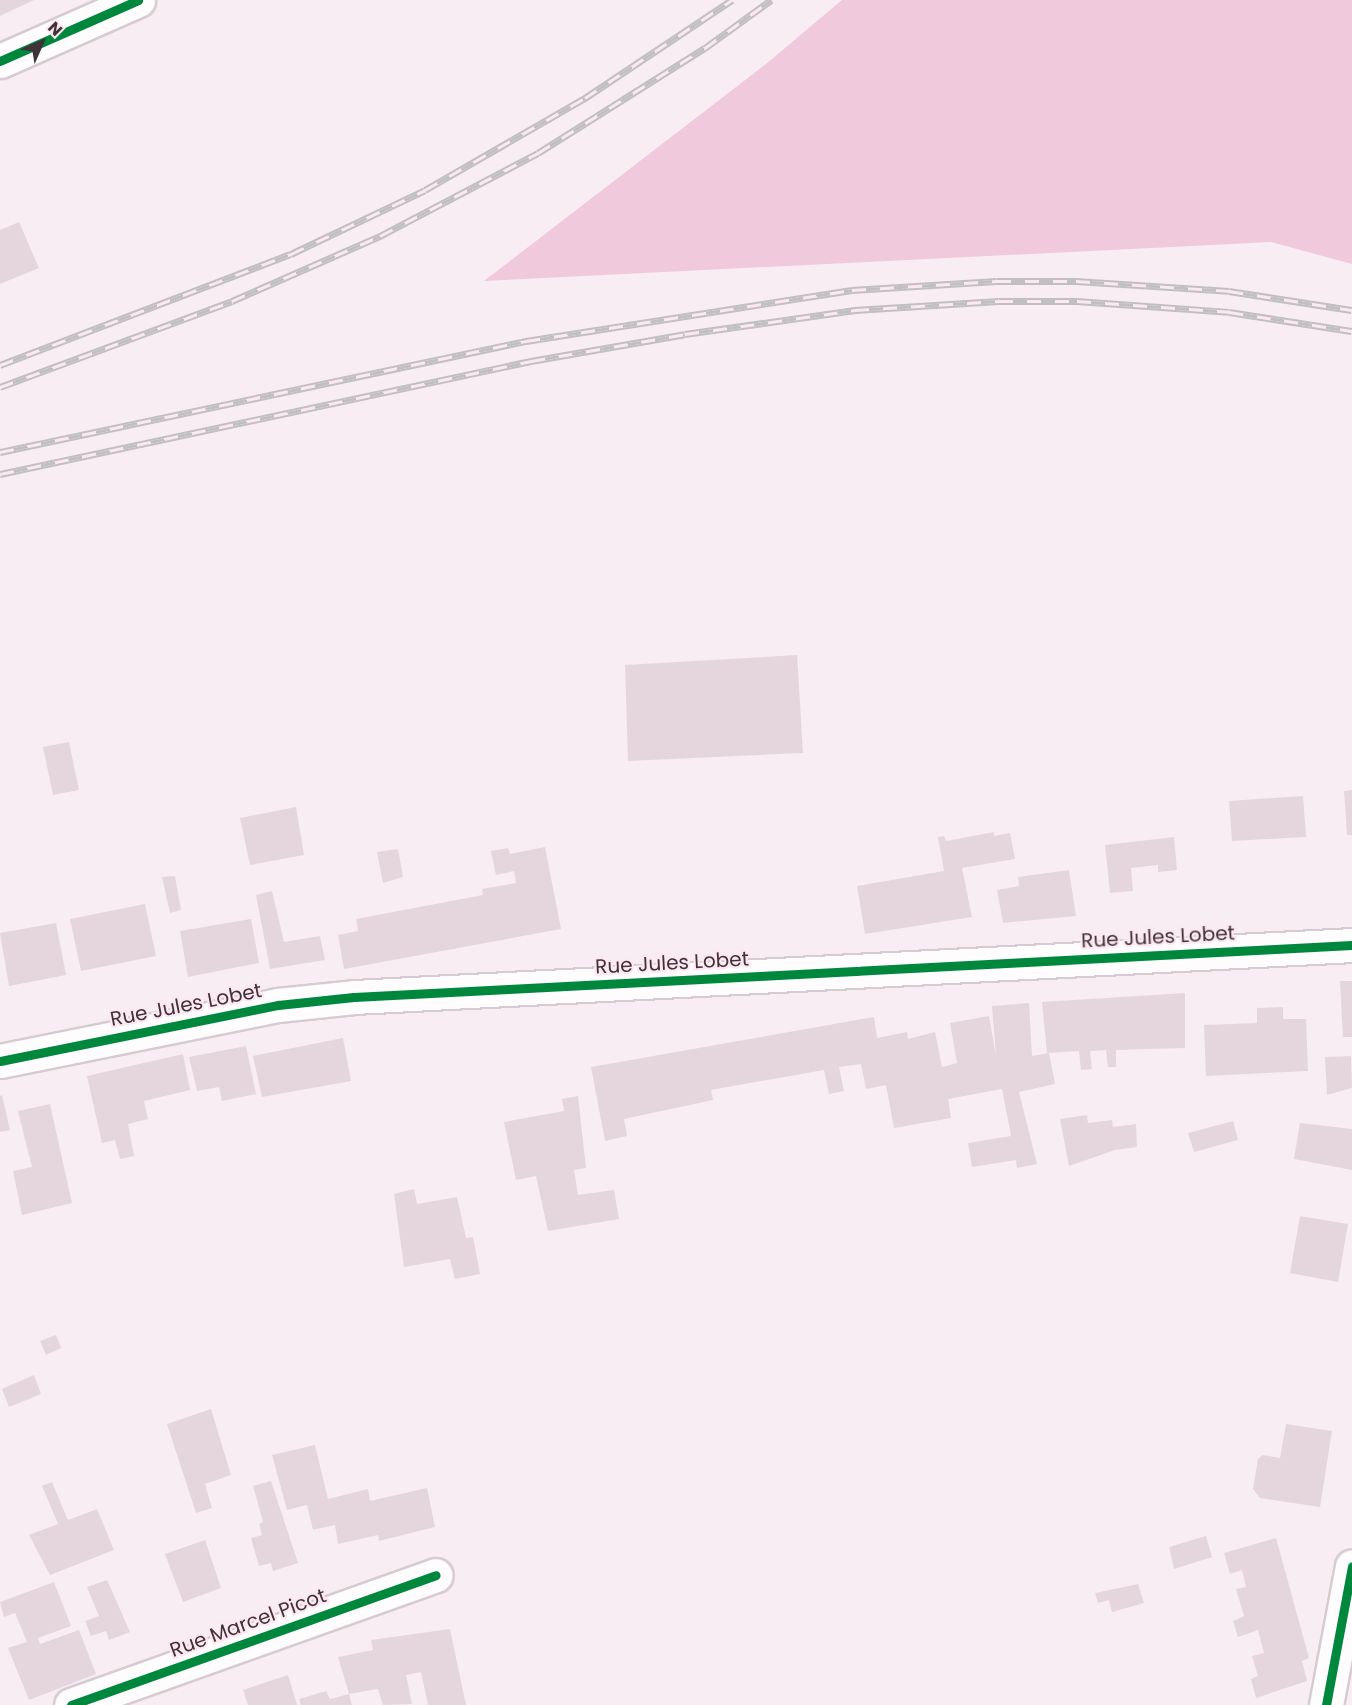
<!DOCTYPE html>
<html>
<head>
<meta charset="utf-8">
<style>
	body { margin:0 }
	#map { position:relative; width:1352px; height:1705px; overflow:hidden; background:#f8edf2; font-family:Poppins,sans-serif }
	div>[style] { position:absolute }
	.green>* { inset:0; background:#f0c9dd }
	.building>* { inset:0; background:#e5d6de }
	.roads { filter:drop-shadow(2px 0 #d6cbd0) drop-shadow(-2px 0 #d6cbd0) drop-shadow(0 2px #d6cbd0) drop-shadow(0 -2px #d6cbd0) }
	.minor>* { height:33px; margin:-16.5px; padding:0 16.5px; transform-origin:16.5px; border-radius:16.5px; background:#fefcfd }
	.secondary>* { height:33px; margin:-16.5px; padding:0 16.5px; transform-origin:16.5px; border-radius:16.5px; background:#fefcfd }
	.rail>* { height:7px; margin-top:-3.5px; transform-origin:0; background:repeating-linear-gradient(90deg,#fde8f2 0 14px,#c2bfc1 0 28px); box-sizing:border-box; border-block:2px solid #c2bfc1 }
	.cycleway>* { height:9px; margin:-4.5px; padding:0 4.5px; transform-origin:4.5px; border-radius:4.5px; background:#00873e }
	span { translate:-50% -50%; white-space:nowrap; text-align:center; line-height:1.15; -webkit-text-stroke:4.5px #fde8f2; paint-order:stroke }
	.street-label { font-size:20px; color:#3f3239 }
	.north { position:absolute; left:12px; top:12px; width:60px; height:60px; -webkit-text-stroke:4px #fde8f2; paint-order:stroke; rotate:45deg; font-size:16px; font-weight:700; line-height:24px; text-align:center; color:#3f3239 }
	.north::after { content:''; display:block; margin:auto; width:21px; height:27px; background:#3f3239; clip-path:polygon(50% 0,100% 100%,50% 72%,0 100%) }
</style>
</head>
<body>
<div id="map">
	<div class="green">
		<div style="clip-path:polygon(842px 0,1352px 0,1352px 264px,1271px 242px,484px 281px,766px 64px)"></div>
	</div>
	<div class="building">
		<div style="clip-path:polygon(0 0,34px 0,0 16px)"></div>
		<div style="clip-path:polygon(19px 222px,39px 268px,0 284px,0 230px)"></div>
		<div style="clip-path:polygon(797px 655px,803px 753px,628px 761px,625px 665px)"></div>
		<div style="clip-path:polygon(69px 742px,79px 790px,53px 795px,43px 747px)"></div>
		<div style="clip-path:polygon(1352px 790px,1352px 835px,1347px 835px,1344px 791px)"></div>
		<div style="clip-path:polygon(1303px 796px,1306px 837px,1232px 841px,1229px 801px)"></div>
		<div style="clip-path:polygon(296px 807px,304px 855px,250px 865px,240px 818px)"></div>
		<div style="clip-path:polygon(994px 832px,994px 836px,1010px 833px,1015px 859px,962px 868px,972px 917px,865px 934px,857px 886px,944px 871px,938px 837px,944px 836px,946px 841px)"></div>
		<div style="clip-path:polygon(1174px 837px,1177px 870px,1158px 872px,1158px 865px,1131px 868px,1133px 891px,1110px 893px,1105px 845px)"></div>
		<div style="clip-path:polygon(545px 847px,561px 929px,344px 969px,338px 935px,358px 931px,356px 919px,483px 895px,482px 889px,516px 883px,514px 871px,496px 875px,491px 851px,508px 848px,510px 854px)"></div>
		<div style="clip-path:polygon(398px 849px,403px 877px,383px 883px,377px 852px)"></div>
		<div style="clip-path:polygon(1069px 870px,1076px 916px,1003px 923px,997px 890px,1019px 886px,1018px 877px)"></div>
		<div style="clip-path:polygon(175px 876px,181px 910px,170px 913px,162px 877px)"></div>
		<div style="clip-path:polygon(272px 891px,284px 942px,320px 936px,325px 960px,270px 969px,256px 895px)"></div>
		<div style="clip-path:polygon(145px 904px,156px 956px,81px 971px,70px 919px)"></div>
		<div style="clip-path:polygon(251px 919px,259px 963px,188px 977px,180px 931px)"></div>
		<div style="clip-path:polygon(56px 923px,66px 975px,9px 986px,0 933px)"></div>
		<div style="clip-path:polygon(1340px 981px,1352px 981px,1352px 1037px,1343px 1037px)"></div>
		<div style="clip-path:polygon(1185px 993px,1185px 1048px,1116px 1050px,1116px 1067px,1108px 1067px,1106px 1050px,1090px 1051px,1092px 1069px,1081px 1070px,1079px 1051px,1047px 1053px,1042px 1002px)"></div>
		<div style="clip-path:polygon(1029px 1003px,1032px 1056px,1049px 1053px,1055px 1084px,1019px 1092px,1037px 1164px,1017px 1168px,1016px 1160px,972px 1167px,968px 1143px,1011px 1136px,1002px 1089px,948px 1099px,951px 1118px,894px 1128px,886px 1085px,866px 1089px,861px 1064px,839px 1067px,844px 1091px,829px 1094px,824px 1070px,711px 1090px,713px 1100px,624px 1119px,627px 1136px,605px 1141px,591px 1067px,874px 1017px,877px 1038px,907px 1032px,908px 1039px,935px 1032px,942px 1067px,957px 1063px,950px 1023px,989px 1016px,996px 1055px,992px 1006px)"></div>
		<div style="clip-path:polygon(1283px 1007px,1283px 1019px,1306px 1019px,1308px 1071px,1206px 1076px,1204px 1025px,1257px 1023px,1257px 1008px)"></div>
		<div style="clip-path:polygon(343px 1038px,351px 1081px,262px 1097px,253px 1056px)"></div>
		<div style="clip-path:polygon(246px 1046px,256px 1094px,222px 1101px,219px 1087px,197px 1091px,189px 1057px)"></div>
		<div style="clip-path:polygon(183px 1054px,190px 1090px,144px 1101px,148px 1119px,128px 1124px,134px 1156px,120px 1159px,115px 1140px,102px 1143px,87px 1076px)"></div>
		<div style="clip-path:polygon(1351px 1056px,1352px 1088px,1327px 1095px,1325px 1057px)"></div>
		<div style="clip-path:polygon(2px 1095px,10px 1130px,0 1132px,0 1096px)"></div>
		<div style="clip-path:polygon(578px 1096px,586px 1168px,574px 1170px,578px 1195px,614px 1190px,619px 1219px,548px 1231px,536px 1176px,516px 1180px,504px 1122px,564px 1111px,562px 1099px)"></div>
		<div style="clip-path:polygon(50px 1104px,72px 1203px,22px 1215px,13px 1171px,32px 1167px,18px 1111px)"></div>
		<div style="clip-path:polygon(1087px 1115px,1088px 1123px,1112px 1120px,1113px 1127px,1136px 1124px,1137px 1147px,1115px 1150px,1069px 1166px,1060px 1119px)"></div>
		<div style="clip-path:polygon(1233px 1121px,1238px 1140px,1194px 1152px,1188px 1133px)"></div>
		<div style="clip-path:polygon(1300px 1123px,1352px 1129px,1352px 1170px,1294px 1159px)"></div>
		<div style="clip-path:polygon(414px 1189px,417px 1204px,457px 1197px,466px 1238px,473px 1237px,480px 1274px,455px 1279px,450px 1259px,404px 1267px,394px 1194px)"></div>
		<div style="clip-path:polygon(1300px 1216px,1348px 1224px,1338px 1282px,1290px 1273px)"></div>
		<div style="clip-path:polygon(56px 1335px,61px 1348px,46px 1355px,40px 1341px)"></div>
		<div style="clip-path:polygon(34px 1375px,41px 1394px,9px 1407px,2px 1389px)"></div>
		<div style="clip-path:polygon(211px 1409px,231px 1475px,205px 1484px,212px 1508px,196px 1513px,167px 1424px)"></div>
		<div style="clip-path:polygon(1286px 1424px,1332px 1431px,1320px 1507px,1260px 1498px,1253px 1489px,1258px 1459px,1263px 1455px,1280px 1458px)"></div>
		<div style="clip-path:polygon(315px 1445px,328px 1499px,368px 1489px,370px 1501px,427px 1488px,435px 1527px,379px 1541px,378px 1535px,338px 1544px,335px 1525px,313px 1530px,307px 1505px,287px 1510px,272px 1455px)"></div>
		<div style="clip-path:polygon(271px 1481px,298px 1563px,273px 1571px,271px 1563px,259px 1566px,251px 1538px,262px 1535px,259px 1524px,263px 1522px,253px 1486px)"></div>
		<div style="clip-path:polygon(52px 1482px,68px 1520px,97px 1509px,114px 1550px,50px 1575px,29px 1535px,58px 1524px,42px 1486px)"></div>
		<div style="clip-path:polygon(1206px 1536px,1212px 1557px,1174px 1569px,1169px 1547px)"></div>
		<div style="clip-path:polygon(1276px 1538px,1309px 1658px,1302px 1661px,1307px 1681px,1256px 1698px,1251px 1679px,1258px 1676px,1252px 1656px,1264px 1653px,1258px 1630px,1238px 1637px,1233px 1621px,1244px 1616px,1236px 1589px,1246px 1587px,1242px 1570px,1230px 1574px,1224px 1553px)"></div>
		<div style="clip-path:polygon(205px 1540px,221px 1588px,183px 1602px,165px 1554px)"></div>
		<div style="clip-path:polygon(107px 1580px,130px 1632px,109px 1640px,106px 1631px,91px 1636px,85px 1621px,99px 1616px,87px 1587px)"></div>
		<div style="clip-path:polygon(54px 1582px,71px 1626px,38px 1638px,40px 1644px,79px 1630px,96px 1674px,29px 1700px,8px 1648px,27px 1642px,15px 1613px,4px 1617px,0 1602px)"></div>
		<div style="clip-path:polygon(1138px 1584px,1144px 1603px,1112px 1612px,1109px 1600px,1098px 1603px,1095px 1593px)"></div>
		<div style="clip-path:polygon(450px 1629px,466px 1705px,428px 1705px,421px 1672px,406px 1675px,412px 1704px,383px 1705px,378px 1689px,349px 1694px,338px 1657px,373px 1650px,371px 1640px)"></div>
		<div style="clip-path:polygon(288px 1675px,297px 1705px,248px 1705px,243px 1690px)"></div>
		<div style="clip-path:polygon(326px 1691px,330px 1699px,349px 1694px,352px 1705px,301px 1705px,299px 1699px)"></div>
	</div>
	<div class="roads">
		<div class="minor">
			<div style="left:0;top:1061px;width:284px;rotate:-11.4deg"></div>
			<div style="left:278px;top:1005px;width:76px;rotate:-6deg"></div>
			<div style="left:354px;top:997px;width:999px;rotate:-2.98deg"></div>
			<div style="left:71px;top:1705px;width:387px;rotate:-19.6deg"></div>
			<div style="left:1326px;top:1705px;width:141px;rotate:-79.4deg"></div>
		</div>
		<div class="secondary">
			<div style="left:0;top:61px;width:151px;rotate:-23.8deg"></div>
		</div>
	</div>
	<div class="rail">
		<div style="left:0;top:365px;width:311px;rotate:-20.9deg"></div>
		<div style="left:291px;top:254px;width:148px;rotate:-25.5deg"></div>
		<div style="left:425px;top:190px;width:185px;rotate:-29.9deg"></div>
		<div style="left:585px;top:98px;width:177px;rotate:-33.7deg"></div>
		<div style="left:0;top:387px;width:247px;rotate:-20.3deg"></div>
		<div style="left:232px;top:301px;width:162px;rotate:-23.7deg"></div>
		<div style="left:380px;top:236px;width:178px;rotate:-27.7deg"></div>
		<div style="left:538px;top:153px;width:197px;rotate:-32.2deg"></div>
		<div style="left:705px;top:48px;width:82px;rotate:-36deg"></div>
		<div style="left:0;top:452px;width:538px;rotate:-11.92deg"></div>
		<div style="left:526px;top:341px;width:330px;rotate:-8.9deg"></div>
		<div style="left:852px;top:290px;width:145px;rotate:-3.6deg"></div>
		<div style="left:997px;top:281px;width:79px"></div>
		<div style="left:1076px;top:281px;width:153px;rotate:3.7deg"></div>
		<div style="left:1229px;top:291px;width:124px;rotate:8.8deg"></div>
		<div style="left:0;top:474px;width:543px;rotate:-12.01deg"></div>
		<div style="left:531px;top:361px;width:156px;rotate:-9.9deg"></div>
		<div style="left:685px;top:334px;width:172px;rotate:-8deg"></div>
		<div style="left:855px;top:310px;width:144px;rotate:-3.6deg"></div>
		<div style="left:999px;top:301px;width:78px"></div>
		<div style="left:1077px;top:301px;width:152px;rotate:4.1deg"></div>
		<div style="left:1229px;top:312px;width:124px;rotate:8.8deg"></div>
	</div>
	<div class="cycleway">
		<div style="left:0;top:61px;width:151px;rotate:-23.8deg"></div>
		<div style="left:0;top:1061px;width:284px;rotate:-11.4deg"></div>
		<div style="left:278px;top:1005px;width:76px;rotate:-6deg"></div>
		<div style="left:354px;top:997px;width:999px;rotate:-2.98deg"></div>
		<div style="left:71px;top:1705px;width:387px;rotate:-19.6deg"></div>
		<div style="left:1326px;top:1705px;width:141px;rotate:-79.4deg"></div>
	</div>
	<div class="street-label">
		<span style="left:1158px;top:937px;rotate:-3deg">Rue Jules Lobet</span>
		<span style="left:672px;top:963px;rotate:-3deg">Rue Jules Lobet</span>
		<span style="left:186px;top:1005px;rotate:-11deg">Rue Jules Lobet</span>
		<span style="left:248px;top:1623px;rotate:-20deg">Rue Marcel Picot</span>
	</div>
	<div class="north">N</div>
</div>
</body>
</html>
